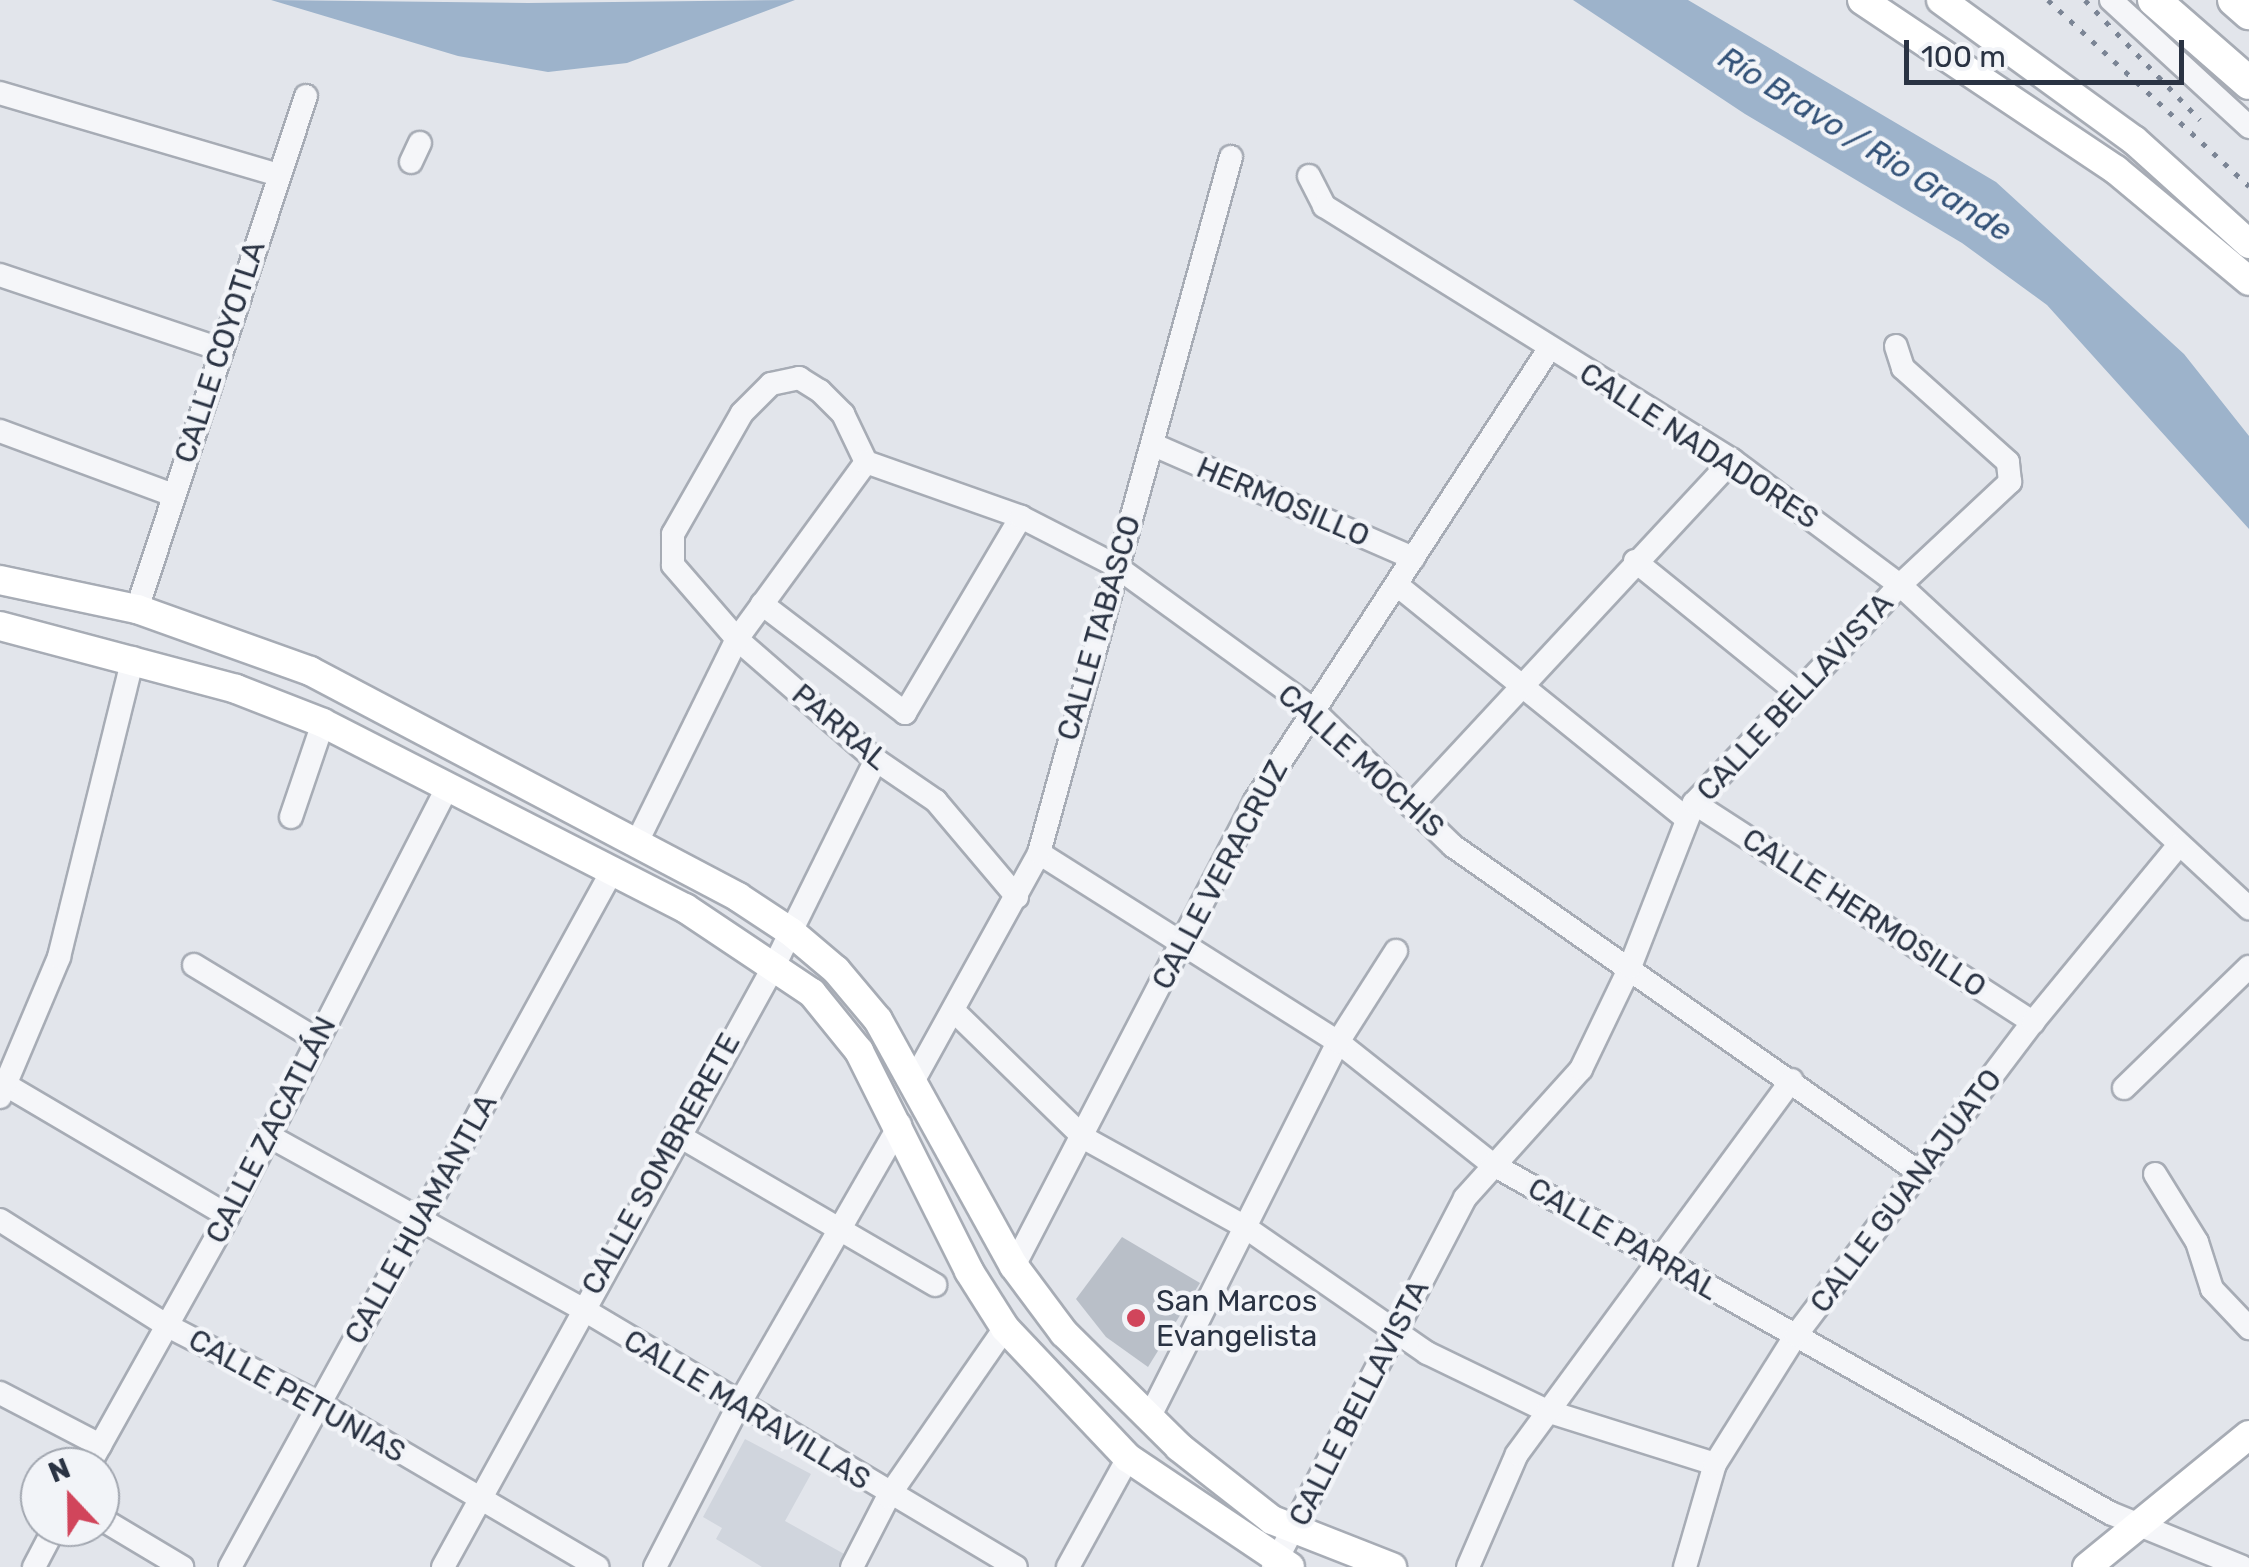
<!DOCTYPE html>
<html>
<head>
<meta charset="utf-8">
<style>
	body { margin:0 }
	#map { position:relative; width:2249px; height:1567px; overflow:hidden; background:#e2e5eb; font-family:Rubik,sans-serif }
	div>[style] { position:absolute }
	.built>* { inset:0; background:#d0d5dd }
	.water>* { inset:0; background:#9db3cb }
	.building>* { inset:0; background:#b9bfc8 }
	.roads { filter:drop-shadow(2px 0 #a7acb5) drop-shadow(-2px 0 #a7acb5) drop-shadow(0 2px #a7acb5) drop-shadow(0 -2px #a7acb5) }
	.minor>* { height:22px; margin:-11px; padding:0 11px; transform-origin:11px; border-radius:11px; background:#f5f6f9 }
	.major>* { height:28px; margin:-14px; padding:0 14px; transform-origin:14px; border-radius:14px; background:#fff }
	.highway>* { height:32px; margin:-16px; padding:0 16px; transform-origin:16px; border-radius:16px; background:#fff }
	.rail>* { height:5px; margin-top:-2.5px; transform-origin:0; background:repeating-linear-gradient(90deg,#7b8595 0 5px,transparent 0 15px) }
	.dots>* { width:28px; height:28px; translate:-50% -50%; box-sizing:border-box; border:5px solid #f2f4f8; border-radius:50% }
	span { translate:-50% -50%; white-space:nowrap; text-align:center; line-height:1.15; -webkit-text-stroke:9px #f2f4f8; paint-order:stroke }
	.street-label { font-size:30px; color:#2a3343 }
	.poi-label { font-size:30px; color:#2a3343 }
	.left { translate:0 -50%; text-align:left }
	.water-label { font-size:32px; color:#335278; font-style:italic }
	.north { position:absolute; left:20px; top:1447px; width:100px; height:100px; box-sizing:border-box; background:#f2f4f8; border:2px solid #a2a7b0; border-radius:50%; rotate:338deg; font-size:28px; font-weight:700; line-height:40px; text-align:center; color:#2a3343 }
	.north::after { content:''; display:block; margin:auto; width:35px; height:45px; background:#d1455b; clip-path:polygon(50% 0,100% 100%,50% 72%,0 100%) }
	.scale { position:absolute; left:1904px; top:40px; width:280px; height:45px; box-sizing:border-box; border:5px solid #2a3343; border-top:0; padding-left:12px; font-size:30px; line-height:35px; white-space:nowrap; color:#2a3343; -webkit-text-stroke:8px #f2f4f8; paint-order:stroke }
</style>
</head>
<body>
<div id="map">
	<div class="built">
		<div style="clip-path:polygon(745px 1439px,811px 1474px,785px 1521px,846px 1555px,840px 1567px,762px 1567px,716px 1539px,722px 1528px,703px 1517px)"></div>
	</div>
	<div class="water">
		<div style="clip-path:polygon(271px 0,528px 3px,795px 0,627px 63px,548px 72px,458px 56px)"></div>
		<div style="clip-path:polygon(1573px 0,1688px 0,1996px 182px,2184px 354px,2249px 436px,2249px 529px,2047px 305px,1962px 243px,1745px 114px)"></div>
	</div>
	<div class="building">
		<div style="clip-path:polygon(1122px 1237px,1200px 1283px,1148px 1367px,1106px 1337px,1076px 1299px)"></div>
	</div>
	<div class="roads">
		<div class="minor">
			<div style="left:2111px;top:0;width:188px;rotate:42.6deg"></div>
			<div style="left:0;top:93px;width:291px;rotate:16.4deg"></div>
			<div style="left:411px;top:162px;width:21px;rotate:-65deg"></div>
			<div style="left:1309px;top:176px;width:34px;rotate:63deg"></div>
			<div style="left:1324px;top:206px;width:481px;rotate:31.9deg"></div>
			<div style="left:1732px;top:460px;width:209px;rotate:36.7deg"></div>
			<div style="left:1900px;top:585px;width:476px;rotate:42.8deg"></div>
			<div style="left:0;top:275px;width:232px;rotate:18.6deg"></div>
			<div style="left:0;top:431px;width:184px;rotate:20.3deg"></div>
			<div style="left:1154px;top:445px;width:283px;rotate:23.6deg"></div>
			<div style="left:1635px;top:561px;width:208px;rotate:39deg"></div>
			<div style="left:1397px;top:585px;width:370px;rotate:38.9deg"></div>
			<div style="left:762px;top:604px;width:180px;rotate:37.3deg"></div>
			<div style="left:905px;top:713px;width:228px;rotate:-59.4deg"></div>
			<div style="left:137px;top:609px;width:540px;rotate:-71.77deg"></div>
			<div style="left:1694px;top:803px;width:404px;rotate:32.9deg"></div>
			<div style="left:1411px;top:806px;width:472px;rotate:-47.1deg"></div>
			<div style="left:291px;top:817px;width:99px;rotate:-71.2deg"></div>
			<div style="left:637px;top:842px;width:226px;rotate:-63.8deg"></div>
			<div style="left:737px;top:639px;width:219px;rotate:-53.9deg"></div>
			<div style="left:1039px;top:853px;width:354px;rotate:32.3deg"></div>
			<div style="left:1338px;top:1042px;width:196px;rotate:38.4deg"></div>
			<div style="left:1492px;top:1164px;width:710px;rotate:29.45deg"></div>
			<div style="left:2110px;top:1513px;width:143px;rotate:22.2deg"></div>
			<div style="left:1017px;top:897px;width:126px;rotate:-130.2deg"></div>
			<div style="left:936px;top:801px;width:73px;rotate:-145.7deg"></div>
			<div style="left:876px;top:760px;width:184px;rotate:-139deg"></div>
			<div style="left:737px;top:639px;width:98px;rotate:-130.9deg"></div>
			<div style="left:673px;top:565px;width:31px;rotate:-90deg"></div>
			<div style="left:673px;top:534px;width:139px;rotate:-60.3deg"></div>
			<div style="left:742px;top:413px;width:41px;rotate:-45deg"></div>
			<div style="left:771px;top:384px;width:29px;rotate:-12deg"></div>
			<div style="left:799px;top:378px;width:25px;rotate:32deg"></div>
			<div style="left:820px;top:391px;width:33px;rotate:45deg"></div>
			<div style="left:843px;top:414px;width:53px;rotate:64.4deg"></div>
			<div style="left:866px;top:462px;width:164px;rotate:19.5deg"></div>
			<div style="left:1021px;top:517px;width:103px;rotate:27.1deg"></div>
			<div style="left:1113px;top:564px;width:245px;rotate:36deg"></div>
			<div style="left:1311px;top:708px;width:198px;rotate:44.2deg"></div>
			<div style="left:1453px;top:846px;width:570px;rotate:35deg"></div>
			<div style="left:194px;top:965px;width:145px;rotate:31.2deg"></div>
			<div style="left:955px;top:1012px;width:180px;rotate:44.3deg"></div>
			<div style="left:1084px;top:1138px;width:184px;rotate:28.9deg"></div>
			<div style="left:1245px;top:1227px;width:221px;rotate:34.7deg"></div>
			<div style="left:1427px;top:1353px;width:133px;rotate:25.8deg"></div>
			<div style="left:1547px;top:1411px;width:176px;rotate:17.5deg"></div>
			<div style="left:915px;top:1078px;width:257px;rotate:-61.1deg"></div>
			<div style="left:1039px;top:853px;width:722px;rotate:-74.58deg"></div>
			<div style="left:6px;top:1085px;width:258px;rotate:30.5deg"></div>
			<div style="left:2124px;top:1088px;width:174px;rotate:-44.1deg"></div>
			<div style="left:0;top:1097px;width:152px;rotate:-67.1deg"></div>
			<div style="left:59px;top:957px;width:308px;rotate:-76.1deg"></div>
			<div style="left:676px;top:1134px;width:300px;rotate:30.2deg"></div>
			<div style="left:269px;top:1136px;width:356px;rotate:28.9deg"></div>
			<div style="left:581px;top:1308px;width:506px;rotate:30.77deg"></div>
			<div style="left:2155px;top:1174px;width:80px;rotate:58.3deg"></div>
			<div style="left:2197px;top:1242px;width:49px;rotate:72.3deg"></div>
			<div style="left:2212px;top:1289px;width:54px;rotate:46.5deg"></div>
			<div style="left:0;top:1220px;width:196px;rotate:32.3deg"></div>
			<div style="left:166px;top:1325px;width:171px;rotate:27.2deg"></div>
			<div style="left:318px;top:1403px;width:324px;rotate:30.4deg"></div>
			<div style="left:1014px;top:1266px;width:524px;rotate:-62.6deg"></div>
			<div style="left:1255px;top:801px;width:539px;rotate:-56.96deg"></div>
			<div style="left:0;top:1393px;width:113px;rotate:27.5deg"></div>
			<div style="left:1149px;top:1418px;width:421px;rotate:-63.3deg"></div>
			<div style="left:1338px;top:1042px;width:108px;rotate:-57.5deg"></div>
			<div style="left:88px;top:1467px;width:287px;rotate:-60.8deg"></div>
			<div style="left:228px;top:1216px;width:481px;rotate:-62.9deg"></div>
			<div style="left:100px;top:1518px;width:96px;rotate:30.9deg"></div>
			<div style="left:34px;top:1567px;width:45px;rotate:-62.3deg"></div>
			<div style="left:230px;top:1567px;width:794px;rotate:-61.24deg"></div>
			<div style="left:443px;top:1567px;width:686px;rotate:-61.16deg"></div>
			<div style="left:774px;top:966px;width:230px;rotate:-63.7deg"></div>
			<div style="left:655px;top:1567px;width:181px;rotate:-62.7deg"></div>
			<div style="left:738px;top:1406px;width:325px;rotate:-60.1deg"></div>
			<div style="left:852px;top:1567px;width:79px;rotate:-62.8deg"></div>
			<div style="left:888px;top:1497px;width:206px;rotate:-55.3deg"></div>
			<div style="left:1068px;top:1567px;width:124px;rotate:-61.2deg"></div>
			<div style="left:1273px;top:1567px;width:416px;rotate:-62.5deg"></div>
			<div style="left:1465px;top:1198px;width:173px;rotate:-48deg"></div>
			<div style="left:1581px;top:1069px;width:113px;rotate:-64.3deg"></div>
			<div style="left:1630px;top:967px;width:176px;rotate:-68.7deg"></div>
			<div style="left:1694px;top:803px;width:300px;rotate:-46.6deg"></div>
			<div style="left:1900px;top:585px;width:151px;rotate:-43.1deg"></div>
			<div style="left:2010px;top:482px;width:20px;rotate:-96deg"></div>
			<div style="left:2008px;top:462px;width:141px;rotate:-138.2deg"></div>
			<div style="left:1903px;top:368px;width:23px;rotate:-108deg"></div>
			<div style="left:1468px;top:1567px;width:123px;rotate:-66.6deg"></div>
			<div style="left:1517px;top:1454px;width:464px;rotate:-53.7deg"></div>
			<div style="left:1685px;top:1567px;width:107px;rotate:-73.8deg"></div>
			<div style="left:1715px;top:1464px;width:152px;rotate:-57.9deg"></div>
			<div style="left:1796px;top:1335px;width:393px;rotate:-52.9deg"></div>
			<div style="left:2033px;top:1022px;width:229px;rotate:-50.5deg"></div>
		</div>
		<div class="major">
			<div style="left:1862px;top:0;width:306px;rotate:33.8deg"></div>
			<div style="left:2116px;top:170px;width:173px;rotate:39.8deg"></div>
			<div style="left:1941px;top:0;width:238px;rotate:36deg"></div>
			<div style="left:2134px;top:140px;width:155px;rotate:42.1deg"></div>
			<div style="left:0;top:580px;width:140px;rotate:12deg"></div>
			<div style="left:137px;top:609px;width:184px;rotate:19.7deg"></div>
			<div style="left:310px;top:671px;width:484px;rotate:27.8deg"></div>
			<div style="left:738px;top:897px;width:64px;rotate:33.4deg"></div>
			<div style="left:791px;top:932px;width:59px;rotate:40.2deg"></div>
			<div style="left:836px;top:970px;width:65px;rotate:50deg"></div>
			<div style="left:878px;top:1020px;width:281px;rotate:61.1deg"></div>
			<div style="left:1014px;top:1266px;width:84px;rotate:53.3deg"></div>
			<div style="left:1064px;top:1333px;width:162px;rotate:44.7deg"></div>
			<div style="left:1179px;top:1447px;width:118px;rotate:38.1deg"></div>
			<div style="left:1272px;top:1520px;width:129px;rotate:21.4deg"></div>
			<div style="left:0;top:626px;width:244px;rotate:14.9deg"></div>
			<div style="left:236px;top:689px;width:93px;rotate:21.3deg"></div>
			<div style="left:323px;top:723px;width:407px;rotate:27.1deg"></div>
			<div style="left:685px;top:908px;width:153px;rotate:33.8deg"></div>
			<div style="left:812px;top:993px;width:75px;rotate:51deg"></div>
			<div style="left:859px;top:1051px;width:246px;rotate:63.4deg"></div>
			<div style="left:969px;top:1271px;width:67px;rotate:57.7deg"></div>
			<div style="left:1005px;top:1328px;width:179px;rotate:46.6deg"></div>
			<div style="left:1128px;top:1458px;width:195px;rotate:33.9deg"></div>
			<div style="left:2087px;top:1567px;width:209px;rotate:-39.2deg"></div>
		</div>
		<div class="highway">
			<div style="left:2154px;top:0;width:126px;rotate:41.1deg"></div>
			<div style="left:2234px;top:0;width:20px;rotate:41deg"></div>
		</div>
	</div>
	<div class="rail">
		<div style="left:2048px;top:0;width:274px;rotate:42.8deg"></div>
		<div style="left:2085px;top:0;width:166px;rotate:46.2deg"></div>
	</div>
	<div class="dots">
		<div style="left:1136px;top:1318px;background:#d1455b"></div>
	</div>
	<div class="street-label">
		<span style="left:220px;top:352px;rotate:-72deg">CALLE COYOTLA</span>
		<span style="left:1699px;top:446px;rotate:33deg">CALLE NADADORES</span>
		<span style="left:1283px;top:502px;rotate:23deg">HERMOSILLO</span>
		<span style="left:1099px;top:628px;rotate:-74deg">CALLE TABASCO</span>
		<span style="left:1795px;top:697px;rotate:-47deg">CALLE BELLAVISTA</span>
		<span style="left:840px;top:727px;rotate:40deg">PARRAL</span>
		<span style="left:1361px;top:761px;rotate:42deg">CALLE MOCHIS</span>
		<span style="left:1220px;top:875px;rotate:-62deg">CALLE VERACRUZ</span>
		<span style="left:1864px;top:913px;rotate:33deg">CALLE HERMOSILLO</span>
		<span style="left:271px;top:1130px;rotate:-63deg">CALLE ZACATLÁN</span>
		<span style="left:661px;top:1164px;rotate:-61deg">CALLE SOMBRERETE</span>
		<span style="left:1906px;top:1191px;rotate:-53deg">CALLE GUANAJUATO</span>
		<span style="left:421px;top:1219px;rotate:-61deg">CALLE HUAMANTLA</span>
		<span style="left:1623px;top:1239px;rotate:30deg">CALLE PARRAL</span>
		<span style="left:297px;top:1396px;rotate:29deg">CALLE PETUNIAS</span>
		<span style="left:1359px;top:1403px;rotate:-63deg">CALLE BELLAVISTA</span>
		<span style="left:747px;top:1410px;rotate:31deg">CALLE MARAVILLAS</span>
	</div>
	<div class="poi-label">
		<span class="left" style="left:1156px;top:1318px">San Marcos<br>Evangelista</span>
	</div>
	<div class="water-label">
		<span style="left:1865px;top:144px;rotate:32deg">Río Bravo / Rio Grande</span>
	</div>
	<div class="north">N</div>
	<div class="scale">100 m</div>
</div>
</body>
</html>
